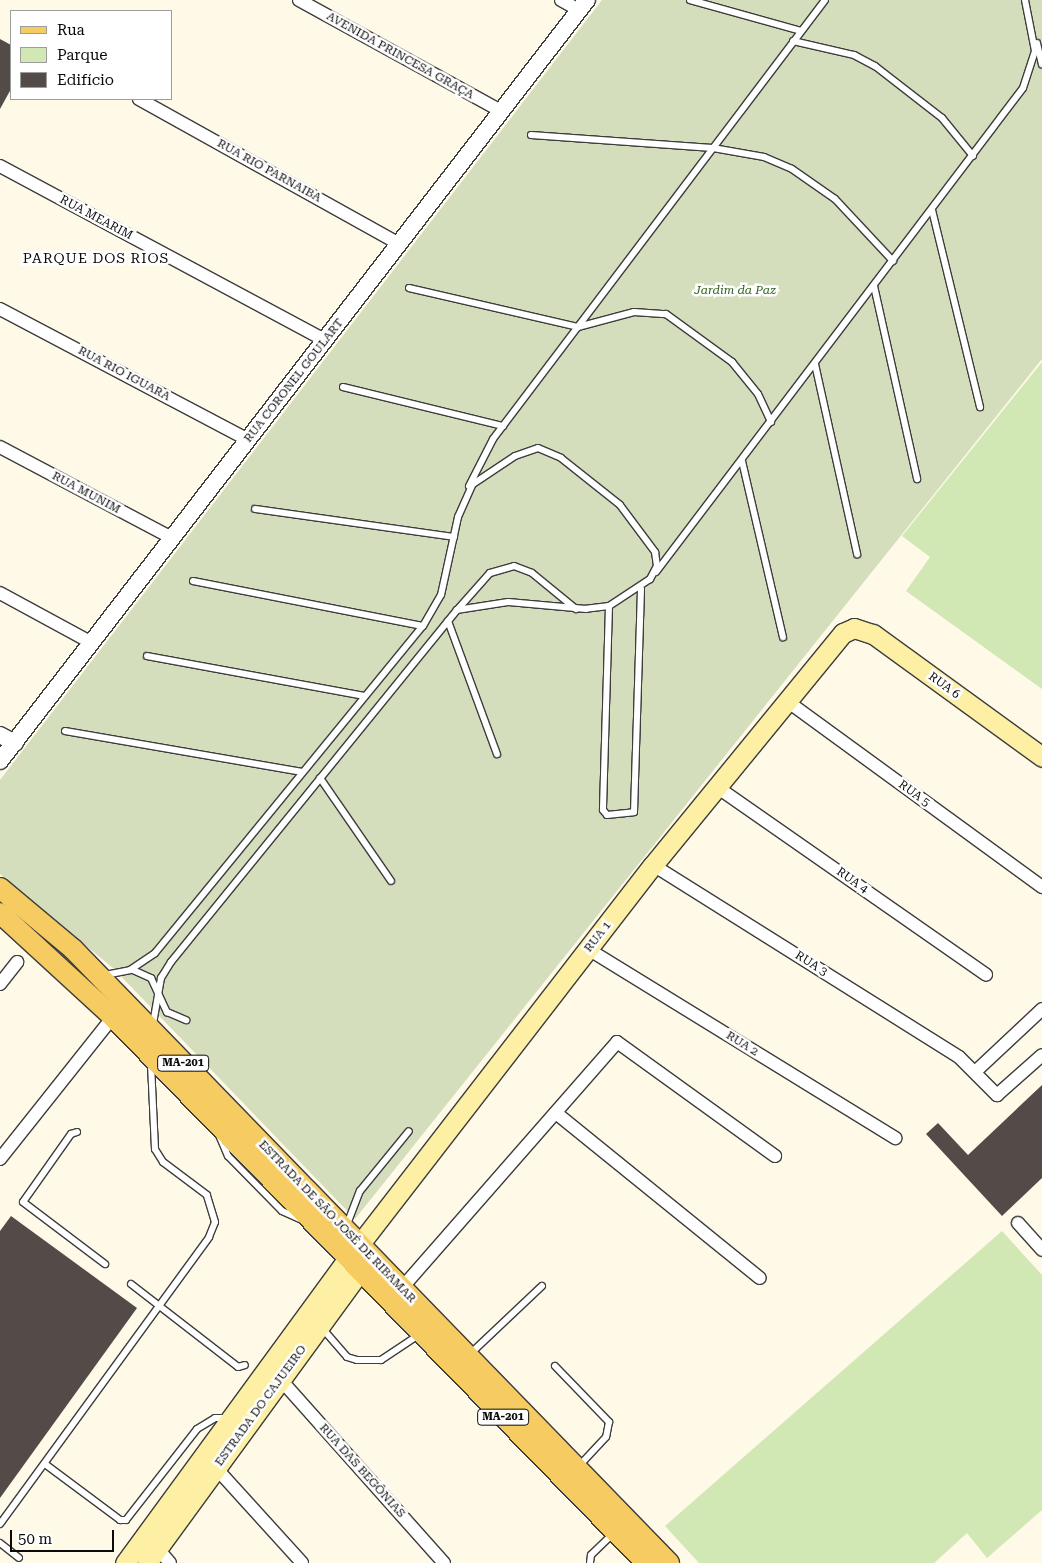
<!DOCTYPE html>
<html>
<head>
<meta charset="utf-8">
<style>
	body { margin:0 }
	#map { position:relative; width:1042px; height:1563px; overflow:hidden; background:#fff9e8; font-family:"Roboto Serif",serif }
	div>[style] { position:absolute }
	.green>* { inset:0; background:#d1e7b4 }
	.cemetery>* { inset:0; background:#d4debc }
	.building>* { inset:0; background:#534b47 }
	.roads { filter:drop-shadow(1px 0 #3d3d3d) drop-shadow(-1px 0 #3d3d3d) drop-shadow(0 1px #3d3d3d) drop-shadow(0 -1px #3d3d3d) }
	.service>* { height:6px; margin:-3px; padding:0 3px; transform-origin:3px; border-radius:3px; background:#fff }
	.minor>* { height:12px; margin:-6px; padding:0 6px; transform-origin:6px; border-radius:6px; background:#fff }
	.tertiary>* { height:16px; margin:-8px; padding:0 8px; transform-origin:8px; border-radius:8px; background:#fff }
	.secondary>* { height:19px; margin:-9.5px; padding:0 9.5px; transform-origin:9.5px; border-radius:9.5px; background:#fdf0a5 }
	.primary>* { height:20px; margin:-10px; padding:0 10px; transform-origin:10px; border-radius:10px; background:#f6cb61 }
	span { translate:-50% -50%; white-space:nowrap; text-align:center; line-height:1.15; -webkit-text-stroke:5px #fff; paint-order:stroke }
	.shield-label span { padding:1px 4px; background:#fff; border:1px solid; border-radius:4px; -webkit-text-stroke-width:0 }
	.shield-label { font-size:11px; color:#0a0a0a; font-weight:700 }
	.street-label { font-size:12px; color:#0a0a0a }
	.park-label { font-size:12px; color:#2e5f1d; font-style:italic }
	.neighbourhood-label { font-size:14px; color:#0a0a0a; letter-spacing:1px }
	.legend { position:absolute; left:10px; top:10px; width:162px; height:90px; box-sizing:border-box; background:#fff; border:1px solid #9d9d9d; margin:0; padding:6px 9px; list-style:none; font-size:15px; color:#0a0a0a }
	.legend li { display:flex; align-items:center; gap:10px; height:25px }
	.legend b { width:25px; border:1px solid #9d9d9d }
	.scale { position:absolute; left:10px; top:1530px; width:104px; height:22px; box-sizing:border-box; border:2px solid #0a0a0a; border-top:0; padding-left:6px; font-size:15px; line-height:18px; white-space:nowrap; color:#0a0a0a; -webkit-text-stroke:4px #fff; paint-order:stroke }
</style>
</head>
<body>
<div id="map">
	<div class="green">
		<div style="clip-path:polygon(1042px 362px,1042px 689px,906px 591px,930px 557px,902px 536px)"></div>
		<div style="clip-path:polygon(1002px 1231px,1042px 1275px,1042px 1510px,987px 1558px,967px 1533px,934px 1563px,699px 1563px,665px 1526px)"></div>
	</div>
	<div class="cemetery">
		<div style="clip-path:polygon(602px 0,1042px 0,1042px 359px,355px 1219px,114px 969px,0 874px,0 780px)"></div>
	</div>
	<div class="building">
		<div style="clip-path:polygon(0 39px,11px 45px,11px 89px,0 109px)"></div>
		<div style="clip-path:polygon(1042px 1085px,1042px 1178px,1002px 1216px,926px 1134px,938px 1123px,968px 1155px)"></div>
		<div style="clip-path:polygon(11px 1216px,137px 1308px,0 1498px,0 1231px)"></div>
	</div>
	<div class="roads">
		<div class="service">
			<div style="left:690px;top:0;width:115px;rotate:15.6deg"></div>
			<div style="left:793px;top:41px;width:63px;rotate:12.9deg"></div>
			<div style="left:854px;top:55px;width:24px;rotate:28deg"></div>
			<div style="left:875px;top:66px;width:85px;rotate:37.8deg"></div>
			<div style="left:942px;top:118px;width:49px;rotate:50.8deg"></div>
			<div style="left:1037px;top:43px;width:22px;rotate:77deg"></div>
			<div style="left:531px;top:135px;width:182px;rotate:4.1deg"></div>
			<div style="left:713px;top:148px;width:52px;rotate:10deg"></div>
			<div style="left:764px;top:157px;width:30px;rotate:23deg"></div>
			<div style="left:792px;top:169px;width:52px;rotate:34.9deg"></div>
			<div style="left:835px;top:199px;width:85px;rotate:46.9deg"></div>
			<div style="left:932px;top:210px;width:203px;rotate:76.3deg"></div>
			<div style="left:874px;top:286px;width:198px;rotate:77.4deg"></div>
			<div style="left:409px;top:288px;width:173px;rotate:13deg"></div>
			<div style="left:578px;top:327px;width:58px;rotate:-15deg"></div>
			<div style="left:634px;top:312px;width:32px;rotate:4deg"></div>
			<div style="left:666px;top:314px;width:82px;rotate:36deg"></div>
			<div style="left:732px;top:362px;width:41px;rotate:50.9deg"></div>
			<div style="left:758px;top:394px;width:31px;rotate:65deg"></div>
			<div style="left:815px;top:364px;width:195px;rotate:77.5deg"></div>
			<div style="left:343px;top:387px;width:165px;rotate:13.7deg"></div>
			<div style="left:742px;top:461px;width:181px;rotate:76.9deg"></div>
			<div style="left:469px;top:486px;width:53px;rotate:-62.9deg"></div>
			<div style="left:493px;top:439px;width:550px;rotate:-52.9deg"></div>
			<div style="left:255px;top:509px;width:201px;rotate:8deg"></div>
			<div style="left:656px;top:572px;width:607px;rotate:-52.83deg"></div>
			<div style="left:1023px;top:88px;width:39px;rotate:-72deg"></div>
			<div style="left:1035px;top:51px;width:52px;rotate:-101.1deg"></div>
			<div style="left:193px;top:581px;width:234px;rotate:11.1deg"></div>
			<div style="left:609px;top:606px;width:204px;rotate:91.7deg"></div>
			<div style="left:603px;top:810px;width:6px;rotate:51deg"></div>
			<div style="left:607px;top:815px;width:27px;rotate:-6deg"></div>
			<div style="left:634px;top:812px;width:223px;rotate:-88.2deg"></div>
			<div style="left:458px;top:609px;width:48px;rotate:-48.4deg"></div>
			<div style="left:490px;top:573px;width:25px;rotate:-16deg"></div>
			<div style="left:514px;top:566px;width:19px;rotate:21deg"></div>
			<div style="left:532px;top:573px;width:57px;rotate:39.3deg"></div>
			<div style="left:448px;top:621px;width:142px;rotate:69.8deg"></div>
			<div style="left:147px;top:656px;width:221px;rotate:10.4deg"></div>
			<div style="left:65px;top:731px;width:241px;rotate:9.8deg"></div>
			<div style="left:320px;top:778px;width:125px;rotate:55.4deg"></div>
			<div style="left:133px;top:970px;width:20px;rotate:24deg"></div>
			<div style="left:151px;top:978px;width:38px;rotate:65deg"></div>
			<div style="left:167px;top:1012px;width:21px;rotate:23deg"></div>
			<div style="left:105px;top:975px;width:25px;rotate:-11deg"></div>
			<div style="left:130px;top:970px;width:30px;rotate:-34deg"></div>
			<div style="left:155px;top:953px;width:423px;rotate:-50.7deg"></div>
			<div style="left:423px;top:626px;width:36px;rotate:-60deg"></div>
			<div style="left:441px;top:595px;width:80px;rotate:-77.7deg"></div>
			<div style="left:458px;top:517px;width:36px;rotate:-66deg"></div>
			<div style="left:473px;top:484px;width:50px;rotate:-33.7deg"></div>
			<div style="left:515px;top:456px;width:24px;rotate:-19deg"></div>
			<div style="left:538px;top:448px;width:25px;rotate:23deg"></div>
			<div style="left:561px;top:458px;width:75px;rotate:38.5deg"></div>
			<div style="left:620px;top:505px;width:59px;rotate:53.3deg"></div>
			<div style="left:655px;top:552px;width:14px;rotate:82deg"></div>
			<div style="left:657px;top:566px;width:15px;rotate:118deg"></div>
			<div style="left:650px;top:579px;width:49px;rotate:146.6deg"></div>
			<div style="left:609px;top:606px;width:23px;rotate:173deg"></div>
			<div style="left:586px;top:609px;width:78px;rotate:-174.9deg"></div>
			<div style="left:508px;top:602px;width:52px;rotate:171.1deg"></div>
			<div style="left:457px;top:610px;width:454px;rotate:129.1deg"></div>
			<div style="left:171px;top:962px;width:19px;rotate:122deg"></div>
			<div style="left:161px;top:978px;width:47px;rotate:99.9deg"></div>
			<div style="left:77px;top:1132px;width:6px;rotate:162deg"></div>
			<div style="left:71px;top:1134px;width:83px;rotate:125.2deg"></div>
			<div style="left:23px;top:1202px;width:103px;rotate:37.1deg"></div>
			<div style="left:219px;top:1135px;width:23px;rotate:67deg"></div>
			<div style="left:228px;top:1156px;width:77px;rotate:45.5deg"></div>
			<div style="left:282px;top:1211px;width:22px;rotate:24deg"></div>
			<div style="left:346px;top:1227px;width:39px;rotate:-69deg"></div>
			<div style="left:360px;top:1191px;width:77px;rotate:-50.8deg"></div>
			<div style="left:131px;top:1284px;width:135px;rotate:37.8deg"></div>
			<div style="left:238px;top:1367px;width:7px;rotate:-16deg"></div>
			<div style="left:322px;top:1328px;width:38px;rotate:49deg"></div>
			<div style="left:347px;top:1357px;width:10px;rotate:17deg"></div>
			<div style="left:357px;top:1360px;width:24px"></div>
			<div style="left:381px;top:1360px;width:47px;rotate:-33.7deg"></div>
			<div style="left:470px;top:1354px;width:99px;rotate:-43.4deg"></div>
			<div style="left:555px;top:1366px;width:78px;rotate:46deg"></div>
			<div style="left:609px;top:1422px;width:15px;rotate:101deg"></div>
			<div style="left:606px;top:1437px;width:40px;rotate:133deg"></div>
			<div style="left:45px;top:1464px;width:94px;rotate:36.7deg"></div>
			<div style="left:120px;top:1520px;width:6px"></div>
			<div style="left:126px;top:1520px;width:115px;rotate:-52deg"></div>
			<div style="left:197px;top:1429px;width:21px;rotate:-31deg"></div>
			<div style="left:215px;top:1418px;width:12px"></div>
			<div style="left:0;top:1524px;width:355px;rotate:-53.9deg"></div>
			<div style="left:209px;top:1237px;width:16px;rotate:-68deg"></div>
			<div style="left:215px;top:1222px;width:28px;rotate:-107deg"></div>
			<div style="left:207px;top:1195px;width:55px;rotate:-143.1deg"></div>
			<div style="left:163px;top:1162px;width:15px;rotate:-122deg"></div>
			<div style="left:155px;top:1149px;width:85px;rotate:-92.7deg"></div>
			<div style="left:0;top:1543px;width:24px;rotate:38deg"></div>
			<div style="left:590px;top:1563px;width:8px;rotate:-83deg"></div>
			<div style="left:591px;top:1555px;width:30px;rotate:-44deg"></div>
		</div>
		<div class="minor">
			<div style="left:299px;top:0;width:230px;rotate:28.8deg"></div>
			<div style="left:561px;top:0;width:21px;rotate:29deg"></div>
			<div style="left:139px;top:99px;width:298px;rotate:29.1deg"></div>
			<div style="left:0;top:166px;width:369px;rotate:28.2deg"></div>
			<div style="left:0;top:309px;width:280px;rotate:27.8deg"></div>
			<div style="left:0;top:447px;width:195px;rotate:27.9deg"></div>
			<div style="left:0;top:593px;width:105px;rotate:28.5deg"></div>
			<div style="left:787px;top:701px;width:316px;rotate:36.1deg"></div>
			<div style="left:717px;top:787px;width:328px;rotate:34.9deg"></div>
			<div style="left:653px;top:865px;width:361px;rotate:32.1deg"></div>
			<div style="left:959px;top:1057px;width:54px;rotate:45deg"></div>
			<div style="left:997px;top:1095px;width:60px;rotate:-41.6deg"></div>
			<div style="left:588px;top:949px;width:361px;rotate:31.6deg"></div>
			<div style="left:0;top:984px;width:28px;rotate:-52deg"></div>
			<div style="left:975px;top:1072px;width:92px;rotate:-43.2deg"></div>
			<div style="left:556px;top:1113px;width:262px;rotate:39deg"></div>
			<div style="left:0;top:1159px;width:181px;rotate:-51.5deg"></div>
			<div style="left:1018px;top:1223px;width:36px;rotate:48deg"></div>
			<div style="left:401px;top:1289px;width:328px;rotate:-48.8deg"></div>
			<div style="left:617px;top:1042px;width:195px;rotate:35.8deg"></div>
			<div style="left:281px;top:1380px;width:245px;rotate:48.3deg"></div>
			<div style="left:216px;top:1468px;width:128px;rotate:47.8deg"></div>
			<div style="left:158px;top:1549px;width:18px;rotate:49deg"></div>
		</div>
		<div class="tertiary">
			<div style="left:0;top:735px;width:17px;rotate:28deg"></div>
			<div style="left:0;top:761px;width:961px;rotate:-52.36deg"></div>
		</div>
		<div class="secondary">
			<div style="left:125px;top:1563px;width:378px;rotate:-53.8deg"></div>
			<div style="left:147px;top:1563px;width:361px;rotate:-53.9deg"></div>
			<div style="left:360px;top:1271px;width:26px;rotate:-92deg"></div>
			<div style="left:359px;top:1245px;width:480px;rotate:-52.3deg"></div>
			<div style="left:653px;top:865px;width:300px;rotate:-50.7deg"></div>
			<div style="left:843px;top:633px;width:12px;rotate:-24deg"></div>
			<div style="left:854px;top:628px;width:20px;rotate:18deg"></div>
			<div style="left:873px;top:634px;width:209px;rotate:36deg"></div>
		</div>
		<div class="primary">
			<div style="left:0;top:888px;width:95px;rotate:39.9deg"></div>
			<div style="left:73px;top:949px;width:856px;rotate:45.85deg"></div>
			<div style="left:0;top:913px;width:154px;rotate:42.6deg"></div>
			<div style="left:113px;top:1017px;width:763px;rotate:45.69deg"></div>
		</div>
	</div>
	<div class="shield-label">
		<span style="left:183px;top:1063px">MA-201</span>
		<span style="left:503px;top:1417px">MA-201</span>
	</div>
	<div class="street-label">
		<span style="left:400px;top:56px;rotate:29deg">AVENIDA PRINCESA GRAÇA</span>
		<span style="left:269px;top:171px;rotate:29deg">RUA RIO PARNAIBA</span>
		<span style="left:96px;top:218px;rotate:28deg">RUA MEARIM</span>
		<span style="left:124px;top:374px;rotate:28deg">RUA RIO IGUARA</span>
		<span style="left:294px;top:381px;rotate:-52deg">RUA CORONEL GOULART</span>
		<span style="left:86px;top:493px;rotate:28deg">RUA MUNIM</span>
		<span style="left:944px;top:686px;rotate:36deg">RUA 6</span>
		<span style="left:914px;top:794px;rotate:36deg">RUA 5</span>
		<span style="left:852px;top:881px;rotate:35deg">RUA 4</span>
		<span style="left:598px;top:937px;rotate:-52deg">RUA 1</span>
		<span style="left:811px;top:964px;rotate:32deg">RUA 3</span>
		<span style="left:742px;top:1044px;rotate:32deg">RUA 2</span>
		<span style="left:337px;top:1222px;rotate:46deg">ESTRADA DE SÃO JOSÉ DE RIBAMAR</span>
		<span style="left:261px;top:1406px;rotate:-54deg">ESTRADA DO CAJUEIRO</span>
		<span style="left:362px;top:1471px;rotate:48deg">RUA DAS BEGÔNIAS</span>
	</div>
	<div class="park-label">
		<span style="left:735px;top:291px">Jardim da Paz</span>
	</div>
	<div class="neighbourhood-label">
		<span style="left:96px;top:258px">PARQUE DOS RIOS</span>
	</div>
	<ul class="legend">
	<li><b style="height:6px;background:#f6cb61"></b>Rua</li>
	<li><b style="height:14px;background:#d1e7b4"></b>Parque</li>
	<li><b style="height:14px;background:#534b47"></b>Edifício</li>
	</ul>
	<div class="scale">50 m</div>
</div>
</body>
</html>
